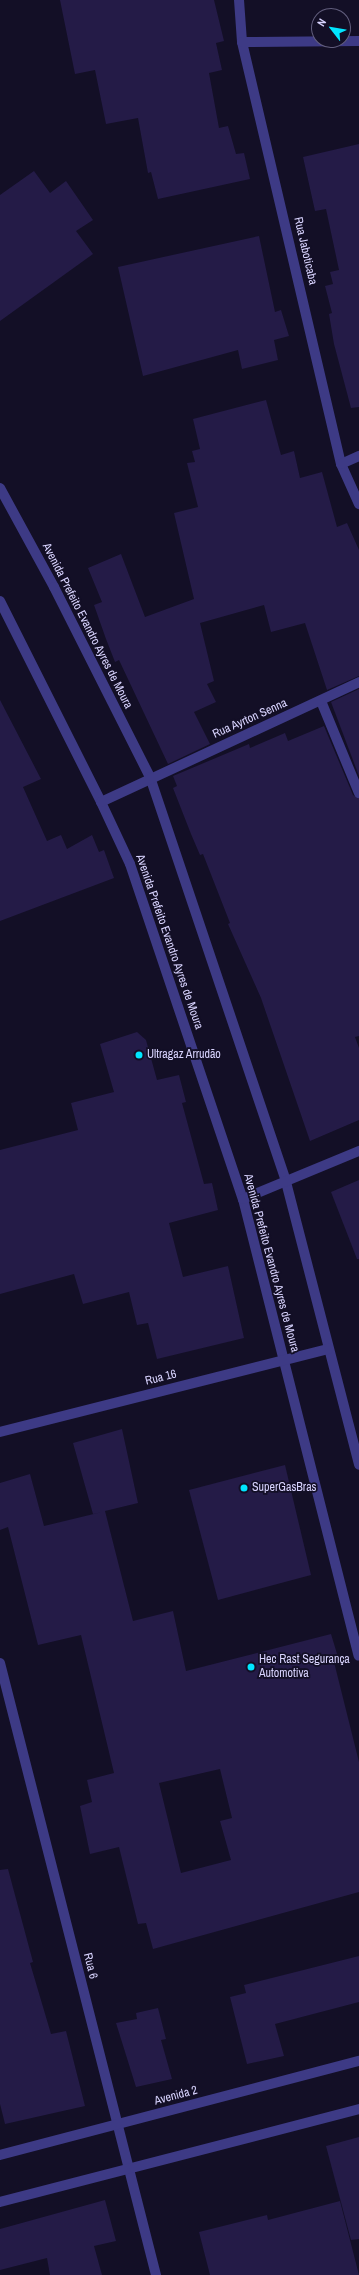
<!DOCTYPE html>
<html>
<head>
<meta charset="utf-8">
<style>
	body { margin:0 }
	#map { position:relative; width:359px; height:2275px; overflow:hidden; background:#130f26; font-family:"Archivo Narrow",sans-serif }
	div>[style] { position:absolute }
	.building>* { inset:0; background:#241b47 }
	.minor>* { height:10px; margin:-5px; padding:0 5px; transform-origin:5px; border-radius:5px; background:#3d3a85 }
	.dots>* { width:11px; height:11px; translate:-50% -50%; box-sizing:border-box; border:2px solid #130f26; border-radius:50% }
	span { translate:-50% -50%; white-space:nowrap; text-align:center; line-height:1.15; -webkit-text-stroke:3.5px #130f26; paint-order:stroke }
	.street-label { font-size:12px; color:#d9d4ff }
	.poi-label { font-size:12px; color:#d9d4ff }
	.left { translate:0 -50%; text-align:left }
	.north { position:absolute; left:311px; top:8px; width:40px; height:40px; box-sizing:border-box; background:#130f26; border:1px solid #625e7d; border-radius:50%; rotate:301deg; font-size:11px; font-weight:700; line-height:16px; text-align:center; color:#d9d4ff }
	.north::after { content:''; display:block; margin:auto; width:14px; height:18px; background:#00e5ff; clip-path:polygon(50% 0,100% 100%,50% 72%,0 100%) }
</style>
</head>
<body>
<div id="map">
	<div class="building">
		<div style="clip-path:polygon(60px 0,214px 0,224px 41px,216px 43px,222px 70px,209px 73px,219px 128px,228px 126px,236px 154px,244px 153px,250px 179px,158px 199px,151px 172px,148px 173px,138px 118px,106px 124px,95px 70px,75px 74px)"></div>
		<div style="clip-path:polygon(359px 144px,359px 407px,351px 408px,334px 344px,329px 314px,332px 313px,325px 286px,333px 284px,330px 272px,339px 270px,326px 209px,315px 211px,303px 157px)"></div>
		<div style="clip-path:polygon(34px 171px,50px 193px,66px 181px,93px 220px,76px 231px,93px 254px,0 321px,0 195px)"></div>
		<div style="clip-path:polygon(259px 236px,275px 312px,281px 310px,289px 336px,274px 340px,278px 360px,242px 369px,238px 350px,143px 376px,118px 267px)"></div>
		<div style="clip-path:polygon(266px 400px,281px 455px,294px 451px,300px 478px,322px 472px,337px 527px,347px 523px,359px 550px,359px 676px,327px 690px,305px 623px,271px 632px,264px 605px,200px 623px,214px 681px,207px 684px,216px 702px,194px 712px,210px 744px,168px 764px,119px 660px,115px 662px,106px 639px,94px 605px,102px 602px,88px 568px,121px 554px,145px 617px,194px 599px,174px 513px,198px 507px,187px 463px,195px 462px,192px 451px,200px 449px,193px 419px)"></div>
		<div style="clip-path:polygon(359px 689px,359px 776px,331px 702px)"></div>
		<div style="clip-path:polygon(0 700px,41px 779px,23px 787px,47px 841px,61px 835px,67px 849px,92px 835px,99px 852px,104px 850px,114px 878px,0 921px)"></div>
		<div style="clip-path:polygon(324px 726px,353px 795px,359px 799px,359px 1036px,355px 1037px,359px 1048px,359px 1120px,310px 1141px,261px 998px,228px 924px,230px 923px,203px 854px,200px 855px,191px 834px,173px 788px,177px 786px,173px 776px,249px 744px,250px 748px,285px 733px,288px 741px)"></div>
		<div style="clip-path:polygon(137px 1032px,146px 1040px,157px 1080px,179px 1075px,186px 1102px,182px 1103px,204px 1184px,212px 1183px,218px 1210px,169px 1223px,183px 1277px,228px 1266px,244px 1338px,157px 1359px,148px 1323px,137px 1325px,129px 1292px,83px 1304px,74px 1274px,0 1294px,0 1150px,78px 1130px,71px 1103px,114px 1092px,100px 1044px)"></div>
		<div style="clip-path:polygon(359px 1180px,359px 1259px,357px 1259px,331px 1192px)"></div>
		<div style="clip-path:polygon(evenodd,122px 1429px,138px 1503px,105px 1511px,133px 1621px,173px 1611px,186px 1671px,331px 1634px,338px 1657px,333px 1658px,359px 1762px,359px 1892px,153px 1949px,146px 1923px,138px 1924px,119px 1847px,90px 1854px,80px 1806px,92px 1802px,87px 1780px,114px 1773px,81px 1635px,38px 1645px,8px 1527px,0 1530px,0 1483px,30px 1474px,44px 1526px,102px 1512px,93px 1514px,73px 1443px,122px 1429px,220px 1769px,232px 1818px,220px 1821px,231px 1860px,181px 1873px,159px 1783px,220px 1769px)"></div>
		<div style="clip-path:polygon(285px 1465px,311px 1575px,218px 1600px,189px 1490px)"></div>
		<div style="clip-path:polygon(8px 1869px,33px 1962px,30px 1963px,51px 2034px,66px 2031px,85px 2106px,5px 2124px,0 2104px,0 1870px)"></div>
		<div style="clip-path:polygon(359px 1956px,359px 2002px,275px 2024px,284px 2056px,247px 2064px,230px 1997px,246px 1993px,244px 1985px)"></div>
		<div style="clip-path:polygon(158px 2008px,166px 2039px,161px 2040px,172px 2079px,136px 2087px,116px 2023px,137px 2019px,136px 2013px)"></div>
		<div style="clip-path:polygon(359px 2137px,359px 2239px,351px 2240px,326px 2146px)"></div>
		<div style="clip-path:polygon(105px 2200px,116px 2241px,94px 2246px,102px 2275px,50px 2275px,47px 2258px,0 2270px,0 2229px)"></div>
		<div style="clip-path:polygon(340px 2201px,359px 2275px,210px 2275px,199px 2232px,267px 2215px,268px 2220px)"></div>
	</div>
	<div class="minor">
		<div style="left:239px;top:0;width:42px;rotate:85.9deg"></div>
		<div style="left:242px;top:42px;width:433px;rotate:76.8deg"></div>
		<div style="left:341px;top:464px;width:44px;rotate:65.8deg"></div>
		<div style="left:242px;top:42px;width:117px;rotate:-0.5deg"></div>
		<div style="left:341px;top:464px;width:20px;rotate:-24deg"></div>
		<div style="left:0;top:488px;width:113px;rotate:61.4deg"></div>
		<div style="left:54px;top:587px;width:213px;rotate:63.2deg"></div>
		<div style="left:150px;top:777px;width:427px;rotate:71.4deg"></div>
		<div style="left:286px;top:1182px;width:292px;rotate:75.5deg"></div>
		<div style="left:0;top:601px;width:225px;rotate:63.3deg"></div>
		<div style="left:101px;top:802px;width:68px;rotate:64.9deg"></div>
		<div style="left:130px;top:864px;width:354px;rotate:71.4deg"></div>
		<div style="left:243px;top:1199px;width:471px;rotate:75.8deg"></div>
		<div style="left:321px;top:701px;width:100px;rotate:67.6deg"></div>
		<div style="left:101px;top:802px;width:285px;rotate:-24.9deg"></div>
		<div style="left:243px;top:1199px;width:126px;rotate:-22.5deg"></div>
		<div style="left:0;top:1432px;width:339px;rotate:-14.2deg"></div>
		<div style="left:0;top:1663px;width:632px;rotate:75.7deg"></div>
		<div style="left:0;top:2155px;width:371px;rotate:-14.7deg"></div>
		<div style="left:0;top:2202px;width:371px;rotate:-14.5deg"></div>
	</div>
	<div class="dots">
		<div style="left:139px;top:1055px;background:#00e5ff"></div>
		<div style="left:244px;top:1488px;background:#00e5ff"></div>
		<div style="left:251px;top:1667px;background:#00e5ff"></div>
	</div>
	<div class="street-label">
		<span style="left:305px;top:251px;rotate:77deg">Rua Jaboticaba</span>
		<span style="left:87px;top:626px;rotate:63deg">Avenida Prefeito Evandro Ayres de Moura</span>
		<span style="left:250px;top:719px;rotate:-24deg">Rua Ayrton Senna</span>
		<span style="left:169px;top:942px;rotate:71deg">Avenida Prefeito Evandro Ayres de Moura</span>
		<span style="left:271px;top:1263px;rotate:75deg">Avenida Prefeito Evandro Ayres de Moura</span>
		<span style="left:161px;top:1378px;rotate:-14deg">Rua 16</span>
		<span style="left:90px;top:1966px;rotate:76deg">Rua 6</span>
		<span style="left:176px;top:2096px;rotate:-15deg">Avenida 2</span>
	</div>
	<div class="poi-label">
		<span class="left" style="left:147px;top:1055px">Ultragaz Arrudão</span>
		<span class="left" style="left:252px;top:1488px">SuperGasBras</span>
		<span class="left" style="left:259px;top:1667px">Hec Rast Segurança<br>Automotiva</span>
	</div>
	<div class="north">N</div>
</div>
</body>
</html>
